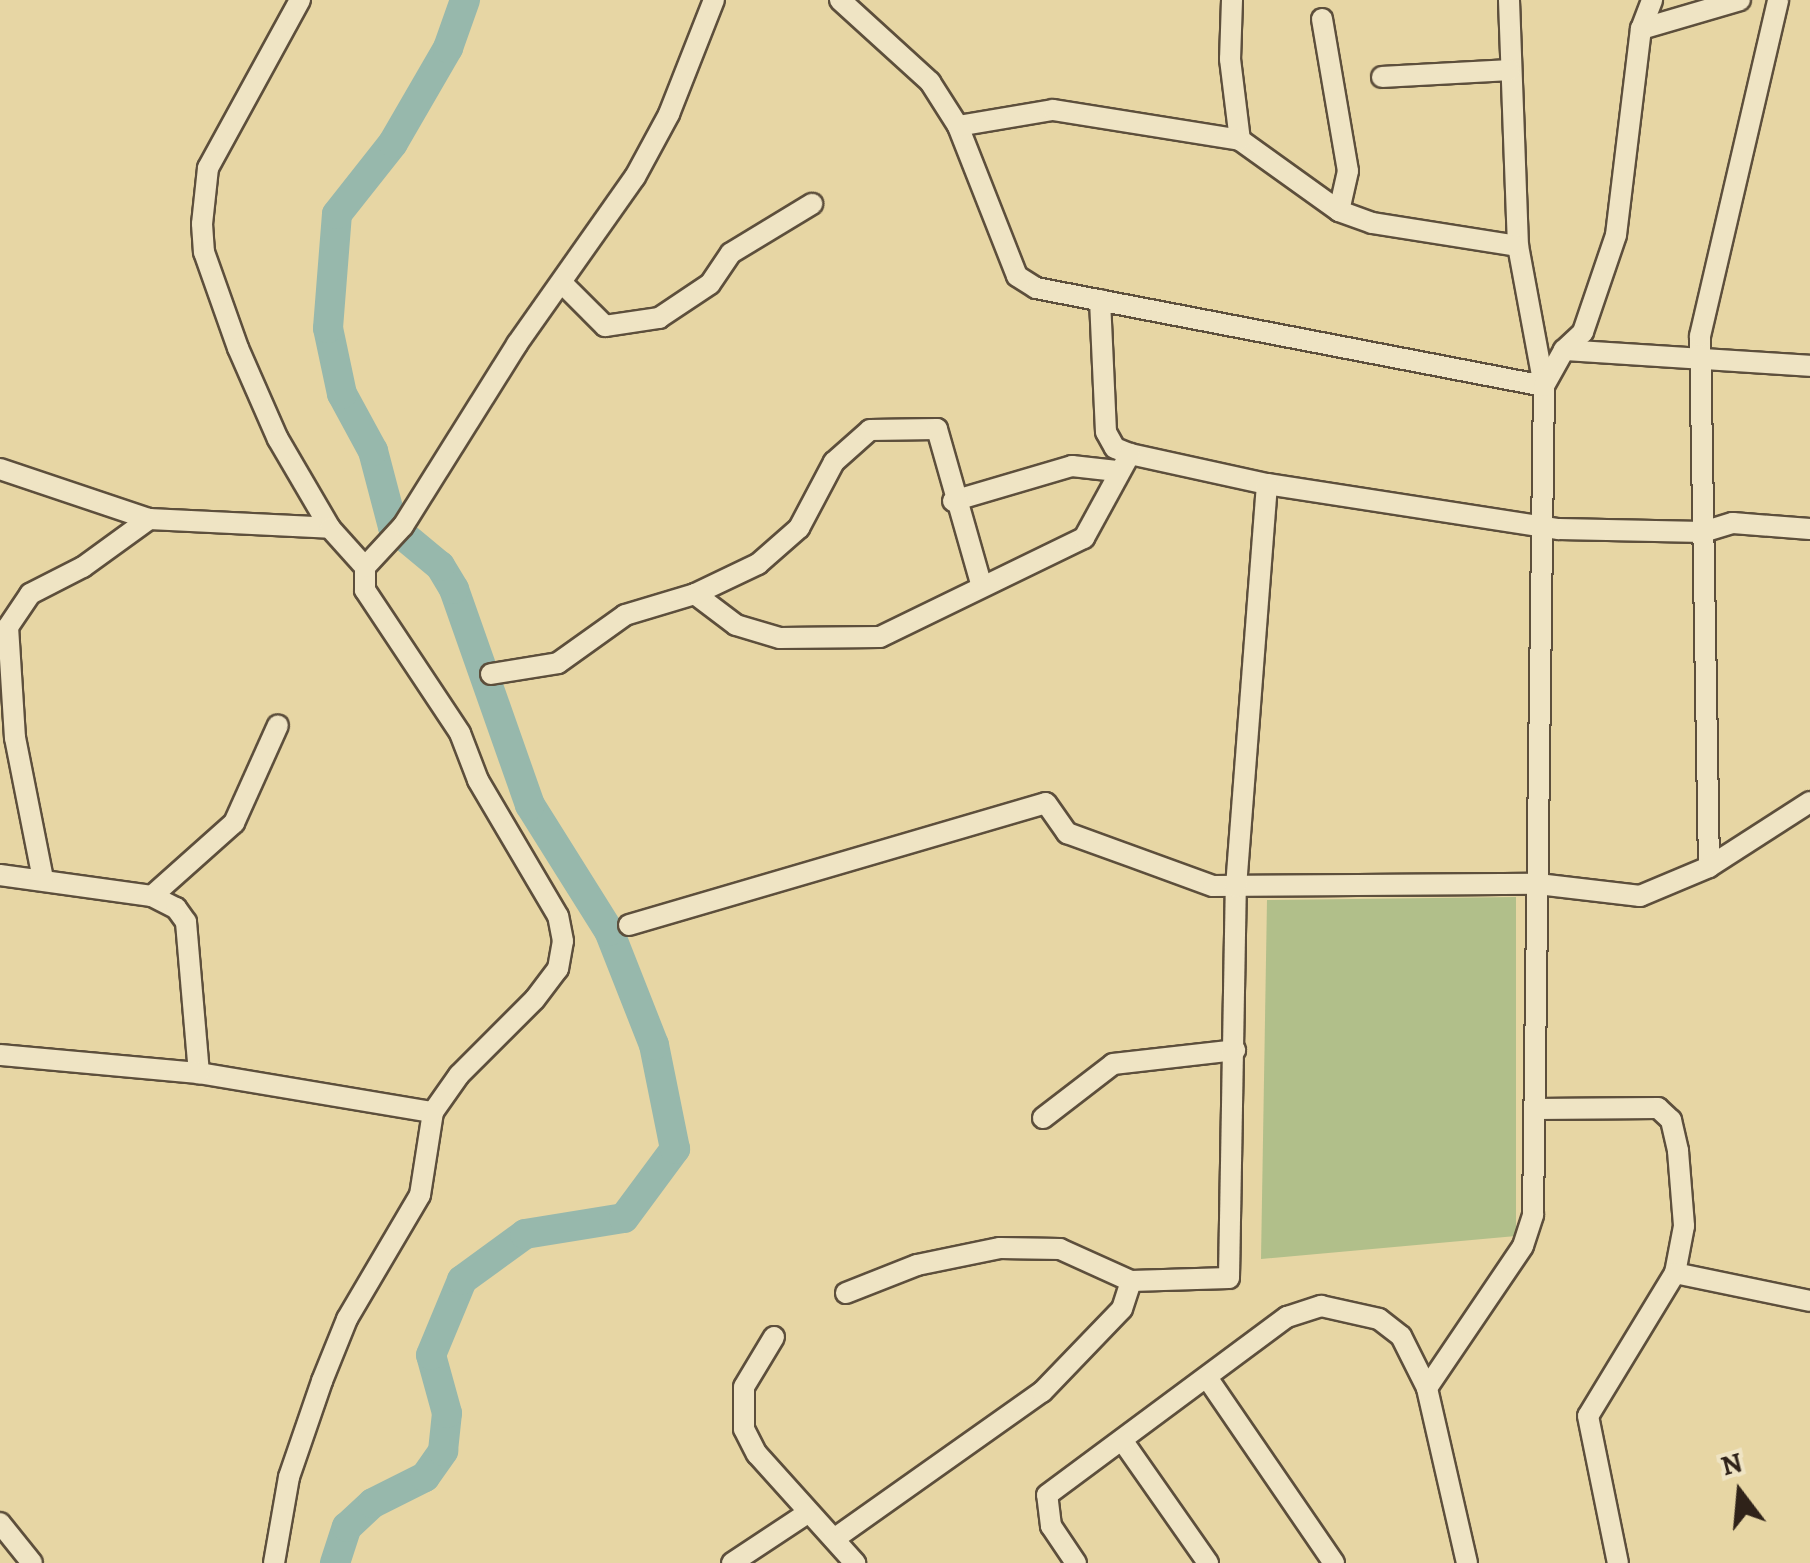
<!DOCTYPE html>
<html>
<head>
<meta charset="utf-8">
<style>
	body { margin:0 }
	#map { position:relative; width:1810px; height:1563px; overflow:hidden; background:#e7d6a4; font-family:Alegreya,serif }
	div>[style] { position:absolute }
	.green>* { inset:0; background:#b1bf8a }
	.river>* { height:30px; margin:-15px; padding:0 15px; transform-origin:15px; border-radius:15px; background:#97b8ac }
	.roads { filter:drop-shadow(2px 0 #5d4f3c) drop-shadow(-2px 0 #5d4f3c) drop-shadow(0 2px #5d4f3c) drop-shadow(0 -2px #5d4f3c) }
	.minor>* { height:20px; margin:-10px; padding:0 10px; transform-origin:10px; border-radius:10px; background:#efe4c4 }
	span { translate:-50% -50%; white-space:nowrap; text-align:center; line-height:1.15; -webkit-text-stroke:9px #efe4c4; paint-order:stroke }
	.north { position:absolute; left:1690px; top:1443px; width:100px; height:100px; -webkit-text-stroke:8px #efe4c4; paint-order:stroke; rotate:344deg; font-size:28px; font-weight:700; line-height:40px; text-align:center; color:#2f2219 }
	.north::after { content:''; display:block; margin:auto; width:35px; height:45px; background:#2f2219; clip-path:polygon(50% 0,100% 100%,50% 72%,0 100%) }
</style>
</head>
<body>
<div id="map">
	<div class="green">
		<div style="clip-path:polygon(1516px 897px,1516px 1236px,1261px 1259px,1267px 900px)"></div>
	</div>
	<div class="river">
		<div style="left:335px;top:1563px;width:38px;rotate:-72deg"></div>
		<div style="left:347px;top:1527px;width:35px;rotate:-43deg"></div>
		<div style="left:373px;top:1503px;width:58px;rotate:-26.6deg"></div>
		<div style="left:425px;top:1477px;width:32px;rotate:-55deg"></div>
		<div style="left:443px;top:1451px;width:38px;rotate:-84deg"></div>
		<div style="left:447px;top:1413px;width:60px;rotate:-105.4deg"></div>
		<div style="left:431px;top:1355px;width:81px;rotate:-67.5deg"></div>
		<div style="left:462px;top:1280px;width:78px;rotate:-36.1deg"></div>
		<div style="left:525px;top:1234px;width:100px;rotate:-9.2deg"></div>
		<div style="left:624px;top:1218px;width:86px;rotate:-53.5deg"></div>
		<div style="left:675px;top:1149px;width:106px;rotate:-101.4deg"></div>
		<div style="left:654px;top:1045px;width:123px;rotate:-111.5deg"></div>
		<div style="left:609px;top:931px;width:149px;rotate:-122.1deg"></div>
		<div style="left:530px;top:805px;width:229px;rotate:-109.4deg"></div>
		<div style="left:454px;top:589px;width:27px;rotate:-121deg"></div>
		<div style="left:440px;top:566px;width:61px;rotate:-140.3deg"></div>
		<div style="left:393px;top:527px;width:79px;rotate:-104.7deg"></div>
		<div style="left:373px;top:451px;width:65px;rotate:-118.5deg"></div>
		<div style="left:342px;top:394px;width:67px;rotate:-102deg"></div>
		<div style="left:328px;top:328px;width:114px;rotate:-85.5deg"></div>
		<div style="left:337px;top:214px;width:90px;rotate:-51.7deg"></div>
		<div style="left:393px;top:143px;width:110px;rotate:-59.9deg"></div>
		<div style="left:448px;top:48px;width:51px;rotate:-70.5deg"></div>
	</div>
	<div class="roads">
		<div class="minor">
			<div style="left:300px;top:0;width:192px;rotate:118.7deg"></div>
			<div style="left:208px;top:168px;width:56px;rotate:96.1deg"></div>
			<div style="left:202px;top:224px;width:28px;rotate:86deg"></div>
			<div style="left:204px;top:252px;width:102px;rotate:70.5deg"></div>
			<div style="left:238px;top:348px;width:99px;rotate:66.3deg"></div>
			<div style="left:278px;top:439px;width:103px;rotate:59.7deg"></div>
			<div style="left:840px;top:0;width:122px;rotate:42.3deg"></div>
			<div style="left:930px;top:82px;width:52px;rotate:57.5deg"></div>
			<div style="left:958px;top:126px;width:161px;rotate:68.5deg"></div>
			<div style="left:1017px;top:276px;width:22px;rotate:32deg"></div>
			<div style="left:1036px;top:288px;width:517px;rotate:10.92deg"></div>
			<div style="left:1544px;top:386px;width:142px;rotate:-100.5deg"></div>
			<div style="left:1518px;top:246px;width:246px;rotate:-92.1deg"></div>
			<div style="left:1232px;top:0;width:59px;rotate:91.9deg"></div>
			<div style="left:1230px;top:59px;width:82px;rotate:83deg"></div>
			<div style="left:1240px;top:140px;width:122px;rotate:35.6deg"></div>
			<div style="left:1339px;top:211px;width:35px;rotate:20deg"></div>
			<div style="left:1372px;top:223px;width:148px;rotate:9deg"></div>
			<div style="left:1322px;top:19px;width:154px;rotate:80.3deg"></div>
			<div style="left:1348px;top:171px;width:41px;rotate:102.7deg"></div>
			<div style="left:1641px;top:29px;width:103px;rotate:-16.3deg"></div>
			<div style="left:1382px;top:77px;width:128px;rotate:-3.1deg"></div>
			<div style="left:958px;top:126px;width:96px;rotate:-9.6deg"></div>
			<div style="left:1053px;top:110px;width:189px;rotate:9.1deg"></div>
			<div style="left:562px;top:283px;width:61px;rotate:45deg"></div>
			<div style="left:605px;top:326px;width:55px;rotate:-8.4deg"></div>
			<div style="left:659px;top:318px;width:61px;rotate:-33.7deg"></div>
			<div style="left:710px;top:284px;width:37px;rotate:-56deg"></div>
			<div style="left:731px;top:253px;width:95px;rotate:-31.2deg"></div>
			<div style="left:1100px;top:300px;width:132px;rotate:87.4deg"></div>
			<div style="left:1106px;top:432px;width:18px;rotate:61deg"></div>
			<div style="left:1115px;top:448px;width:16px;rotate:22deg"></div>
			<div style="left:1130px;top:454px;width:140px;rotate:12.4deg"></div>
			<div style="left:1267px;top:484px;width:295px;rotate:8.8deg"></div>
			<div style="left:1559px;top:529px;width:144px;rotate:1.2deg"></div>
			<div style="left:1703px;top:532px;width:31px;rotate:-17deg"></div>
			<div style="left:1733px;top:523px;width:77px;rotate:4.5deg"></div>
			<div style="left:1564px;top:350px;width:247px;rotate:3.7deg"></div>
			<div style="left:0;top:469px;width:157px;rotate:18.6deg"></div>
			<div style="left:149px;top:519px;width:181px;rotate:2.8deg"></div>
			<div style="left:330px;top:528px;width:52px;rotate:48.1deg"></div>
			<div style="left:953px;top:501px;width:124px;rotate:-16.4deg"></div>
			<div style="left:1072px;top:466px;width:45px;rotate:6.3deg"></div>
			<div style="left:695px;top:594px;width:51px;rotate:37.1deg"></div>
			<div style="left:736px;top:625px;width:46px;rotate:16.5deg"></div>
			<div style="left:780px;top:638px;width:100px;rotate:-0.6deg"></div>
			<div style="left:880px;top:637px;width:227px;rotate:-25.9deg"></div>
			<div style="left:1084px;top:538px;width:96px;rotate:-61.3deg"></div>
			<div style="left:491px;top:674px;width:68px;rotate:-9.3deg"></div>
			<div style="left:558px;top:663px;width:82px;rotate:-35.6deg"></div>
			<div style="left:625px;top:615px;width:73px;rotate:-16.7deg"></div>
			<div style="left:695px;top:594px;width:70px;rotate:-25.5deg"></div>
			<div style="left:758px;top:564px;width:55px;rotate:-41.3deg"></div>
			<div style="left:799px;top:528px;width:75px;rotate:-62.1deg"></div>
			<div style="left:834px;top:462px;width:48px;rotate:-41.6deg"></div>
			<div style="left:870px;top:430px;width:67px;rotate:-0.9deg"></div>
			<div style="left:937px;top:429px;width:160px;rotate:74.1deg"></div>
			<div style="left:1709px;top:867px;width:531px;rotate:-90.97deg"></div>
			<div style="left:1700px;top:336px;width:345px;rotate:-76.9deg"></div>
			<div style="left:0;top:875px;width:153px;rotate:7.9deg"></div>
			<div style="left:152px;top:896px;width:27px;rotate:27deg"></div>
			<div style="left:176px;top:908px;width:17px;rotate:54deg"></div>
			<div style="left:186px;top:922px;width:152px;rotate:85.1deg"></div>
			<div style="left:199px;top:1073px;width:237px;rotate:9.5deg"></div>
			<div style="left:43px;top:879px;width:144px;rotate:-101.2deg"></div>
			<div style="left:15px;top:738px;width:111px;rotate:-93.6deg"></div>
			<div style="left:8px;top:627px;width:40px;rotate:-56deg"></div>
			<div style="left:30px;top:594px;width:59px;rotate:-27deg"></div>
			<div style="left:83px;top:567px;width:82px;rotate:-36deg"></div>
			<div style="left:152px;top:896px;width:110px;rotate:-41.7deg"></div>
			<div style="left:234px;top:823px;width:107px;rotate:-65.8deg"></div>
			<div style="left:629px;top:925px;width:434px;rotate:-16.3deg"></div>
			<div style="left:1046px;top:803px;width:37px;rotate:55deg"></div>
			<div style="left:1067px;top:833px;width:155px;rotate:20deg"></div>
			<div style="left:1213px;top:886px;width:325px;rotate:-0.4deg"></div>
			<div style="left:1538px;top:884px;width:103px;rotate:6.7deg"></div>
			<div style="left:1640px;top:896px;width:75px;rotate:-22.8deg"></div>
			<div style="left:1709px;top:867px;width:120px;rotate:-32.8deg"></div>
			<div style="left:0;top:1055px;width:200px;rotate:5.2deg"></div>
			<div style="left:1536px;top:1109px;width:122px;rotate:-0.5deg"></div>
			<div style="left:1658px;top:1108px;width:18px;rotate:43deg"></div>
			<div style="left:1671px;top:1120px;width:32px;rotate:77deg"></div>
			<div style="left:1678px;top:1151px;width:75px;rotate:85.4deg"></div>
			<div style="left:1684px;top:1226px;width:48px;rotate:100.8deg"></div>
			<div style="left:1675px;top:1273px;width:167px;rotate:121.3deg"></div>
			<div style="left:1588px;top:1416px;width:150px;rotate:78.5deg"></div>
			<div style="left:1043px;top:1118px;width:88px;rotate:-37.6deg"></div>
			<div style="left:1113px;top:1064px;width:123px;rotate:-6.5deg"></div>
			<div style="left:1675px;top:1273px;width:138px;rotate:11.7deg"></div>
			<div style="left:846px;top:1293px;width:76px;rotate:-21.5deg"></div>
			<div style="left:917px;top:1265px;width:85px;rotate:-11.6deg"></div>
			<div style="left:1000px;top:1248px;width:60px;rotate:1deg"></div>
			<div style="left:1060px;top:1249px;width:78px;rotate:24.3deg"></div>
			<div style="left:1131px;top:1281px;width:98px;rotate:-1.8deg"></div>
			<div style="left:1229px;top:1278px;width:391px;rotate:-89deg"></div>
			<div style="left:1236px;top:887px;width:404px;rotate:-85.6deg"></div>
			<div style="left:774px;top:1337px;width:58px;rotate:121deg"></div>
			<div style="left:744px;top:1387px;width:42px;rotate:90deg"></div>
			<div style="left:744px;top:1429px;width:28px;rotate:63deg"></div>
			<div style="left:757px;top:1454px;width:147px;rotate:48deg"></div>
			<div style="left:1208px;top:1379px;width:223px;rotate:55.6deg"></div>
			<div style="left:1122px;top:1440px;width:150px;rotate:55deg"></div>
			<div style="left:0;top:1523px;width:51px;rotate:51.3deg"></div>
			<div style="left:834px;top:1539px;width:255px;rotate:-35.3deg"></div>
			<div style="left:1042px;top:1392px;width:115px;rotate:-46.1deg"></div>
			<div style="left:1122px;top:1309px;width:29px;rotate:-72deg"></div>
			<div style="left:274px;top:1563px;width:87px;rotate:-80.1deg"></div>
			<div style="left:289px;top:1477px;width:102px;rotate:-71deg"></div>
			<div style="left:322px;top:1381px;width:67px;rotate:-68deg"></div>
			<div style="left:347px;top:1319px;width:144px;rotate:-59.5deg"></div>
			<div style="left:420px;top:1195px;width:84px;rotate:-81.1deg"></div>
			<div style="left:433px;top:1112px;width:45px;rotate:-54.9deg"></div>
			<div style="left:459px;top:1075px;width:107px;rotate:-45deg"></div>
			<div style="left:535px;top:999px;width:38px;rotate:-53deg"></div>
			<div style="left:558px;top:969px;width:28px;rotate:-80deg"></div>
			<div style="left:563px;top:941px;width:25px;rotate:-101deg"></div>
			<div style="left:558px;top:916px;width:158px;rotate:-120.5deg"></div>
			<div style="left:478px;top:780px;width:50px;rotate:-111deg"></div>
			<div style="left:460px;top:733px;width:172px;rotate:-123.6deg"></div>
			<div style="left:365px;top:590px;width:23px;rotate:-90deg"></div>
			<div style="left:365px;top:567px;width:56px;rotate:-47.2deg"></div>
			<div style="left:403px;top:526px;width:215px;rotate:-57.9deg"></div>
			<div style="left:517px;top:344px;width:204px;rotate:-54.8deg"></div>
			<div style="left:635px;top:177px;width:72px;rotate:-61.6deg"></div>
			<div style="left:669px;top:114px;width:123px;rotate:-68.5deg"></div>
			<div style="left:732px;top:1563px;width:92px;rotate:-33.5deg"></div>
			<div style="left:1076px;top:1563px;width:45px;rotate:-124deg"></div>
			<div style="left:1051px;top:1526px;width:31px;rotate:-97deg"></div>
			<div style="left:1047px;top:1495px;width:299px;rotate:-36.6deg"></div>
			<div style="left:1287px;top:1317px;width:36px;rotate:-18deg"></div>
			<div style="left:1321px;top:1306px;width:59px;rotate:12.6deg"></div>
			<div style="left:1379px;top:1319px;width:28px;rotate:38deg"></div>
			<div style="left:1401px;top:1336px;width:58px;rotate:63.4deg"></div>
			<div style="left:1467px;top:1563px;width:180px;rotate:-102.9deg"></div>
			<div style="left:1427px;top:1388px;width:171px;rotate:-55.9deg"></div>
			<div style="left:1523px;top:1246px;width:33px;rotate:-72deg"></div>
			<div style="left:1533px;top:1215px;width:829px;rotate:-89.24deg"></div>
			<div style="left:1544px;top:386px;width:41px;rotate:-60.9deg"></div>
			<div style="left:1564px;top:350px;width:26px;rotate:-43deg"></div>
			<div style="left:1583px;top:332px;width:102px;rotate:-71.2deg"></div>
			<div style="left:1616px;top:235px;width:208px;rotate:-83.1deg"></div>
			<div style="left:1641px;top:29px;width:31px;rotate:-69deg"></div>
		</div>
	</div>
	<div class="north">N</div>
</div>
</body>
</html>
